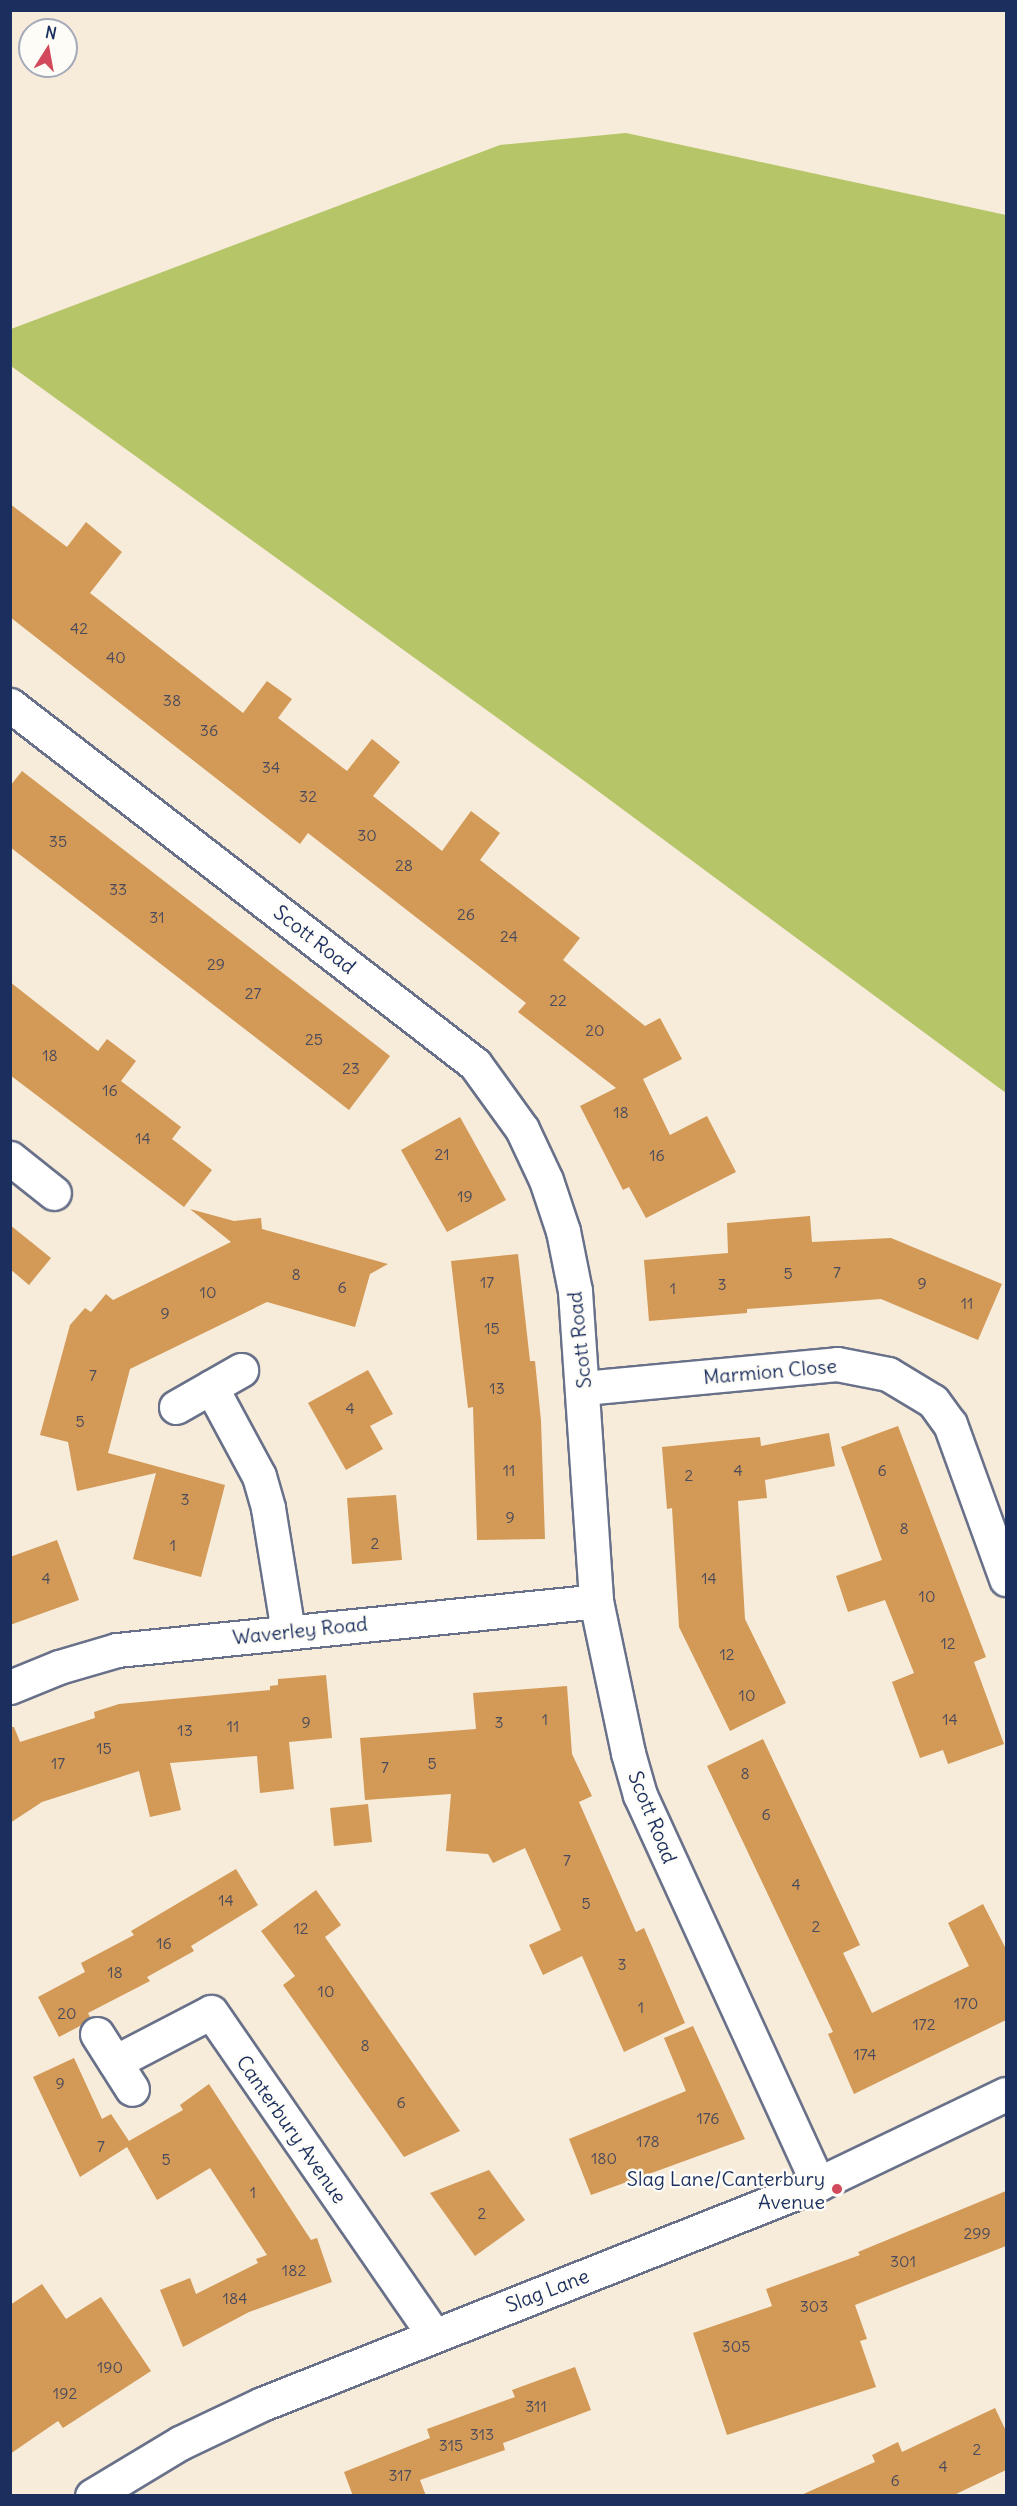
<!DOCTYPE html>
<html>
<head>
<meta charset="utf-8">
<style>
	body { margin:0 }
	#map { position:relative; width:1017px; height:2506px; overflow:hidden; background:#f7ebd9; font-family:Delius,sans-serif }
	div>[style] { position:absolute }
	.green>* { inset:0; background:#b5c568 }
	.building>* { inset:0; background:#d29957 }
	.roads { filter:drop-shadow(2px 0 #687189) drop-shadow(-2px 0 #687189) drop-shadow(0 2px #687189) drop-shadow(0 -2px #687189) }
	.minor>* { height:33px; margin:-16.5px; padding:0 16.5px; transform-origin:16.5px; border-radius:16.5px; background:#fff }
	.dots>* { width:16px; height:16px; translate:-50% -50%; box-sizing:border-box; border:3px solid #fdfcf7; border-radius:50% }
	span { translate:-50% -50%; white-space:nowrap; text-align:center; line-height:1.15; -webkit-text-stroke:5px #fdfcf7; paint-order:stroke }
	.number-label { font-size:16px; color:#494a5c }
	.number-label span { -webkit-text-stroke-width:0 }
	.street-label { font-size:20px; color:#1b2f5e }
	.poi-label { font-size:20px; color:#1b2f5e }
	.right { translate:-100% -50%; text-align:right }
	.frame { position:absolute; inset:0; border:12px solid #1b2f5e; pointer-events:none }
	.north { position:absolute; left:18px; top:18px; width:60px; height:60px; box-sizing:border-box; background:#fdfcf7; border:2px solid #a3aaba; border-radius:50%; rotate:11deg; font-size:16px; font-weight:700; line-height:24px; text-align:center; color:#1b2f5e }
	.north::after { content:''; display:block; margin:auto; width:21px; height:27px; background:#d1495b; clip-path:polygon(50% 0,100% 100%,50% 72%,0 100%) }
</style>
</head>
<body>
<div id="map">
	<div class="green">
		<div style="clip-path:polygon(626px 133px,1006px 215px,1006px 1093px,579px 777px,11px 366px,11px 329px,500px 145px)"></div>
	</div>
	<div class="building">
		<div style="clip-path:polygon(10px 504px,67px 547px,86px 522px,122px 552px,90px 593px,243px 713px,267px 681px,292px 699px,278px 718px,347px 771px,372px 739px,400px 762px,373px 796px,442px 851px,471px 811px,500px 833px,480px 860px,580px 938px,563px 960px,645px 1026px,660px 1018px,682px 1059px,643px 1079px,670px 1135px,707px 1116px,736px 1172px,646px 1218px,629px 1187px,623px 1190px,580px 1106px,616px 1088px,518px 1012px,526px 1003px,308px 833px,300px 844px,10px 617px)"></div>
		<div style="clip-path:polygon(22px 771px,390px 1056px,349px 1110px,10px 847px,10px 786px)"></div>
		<div style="clip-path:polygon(10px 982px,98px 1051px,107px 1039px,136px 1061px,121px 1081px,181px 1127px,172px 1139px,212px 1170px,184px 1207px,10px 1075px)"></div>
		<div style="clip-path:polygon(460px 1117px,506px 1200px,447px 1232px,401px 1150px)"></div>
		<div style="clip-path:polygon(190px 1209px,234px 1221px,261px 1218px,262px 1229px,388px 1264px,370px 1274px,355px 1327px,267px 1302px,130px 1369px,108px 1453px,225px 1485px,201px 1577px,133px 1559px,156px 1473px,77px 1491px,68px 1442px,40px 1435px,70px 1325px,85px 1308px,91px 1312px,106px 1294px,113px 1300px,231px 1242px)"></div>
		<div style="clip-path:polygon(810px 1216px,812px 1242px,891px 1238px,1002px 1284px,978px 1340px,881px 1299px,747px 1309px,747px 1313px,649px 1321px,644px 1260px,728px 1253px,727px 1223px)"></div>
		<div style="clip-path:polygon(10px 1225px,51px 1258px,29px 1285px,10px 1269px)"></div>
		<div style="clip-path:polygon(518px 1254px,530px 1361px,535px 1361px,541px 1421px,545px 1539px,477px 1540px,473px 1407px,468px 1408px,451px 1261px)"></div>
		<div style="clip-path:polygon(368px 1370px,393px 1414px,370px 1426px,383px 1449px,346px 1470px,308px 1403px)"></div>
		<div style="clip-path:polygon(898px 1426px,986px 1657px,974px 1662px,1004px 1744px,948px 1764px,943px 1750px,920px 1758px,892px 1682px,914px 1673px,885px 1600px,848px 1612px,836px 1576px,882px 1560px,841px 1447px)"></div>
		<div style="clip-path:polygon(829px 1433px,835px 1466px,765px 1480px,767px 1498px,738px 1501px,745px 1619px,786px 1703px,730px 1731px,679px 1627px,672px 1508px,667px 1509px,662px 1447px,760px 1437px,761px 1446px)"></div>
		<div style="clip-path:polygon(396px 1495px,402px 1560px,352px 1564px,347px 1498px)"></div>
		<div style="clip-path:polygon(57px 1540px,79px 1600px,10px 1625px,10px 1557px)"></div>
		<div style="clip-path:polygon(326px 1675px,332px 1738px,289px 1742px,294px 1789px,260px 1793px,257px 1756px,170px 1763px,181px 1810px,150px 1817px,139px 1771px,42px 1802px,10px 1823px,10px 1727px,14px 1727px,20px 1742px,95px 1718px,94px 1712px,119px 1704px,270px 1690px,270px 1686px,278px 1685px,278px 1679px)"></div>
		<div style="clip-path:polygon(567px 1686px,572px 1754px,592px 1796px,579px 1802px,636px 1932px,644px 1928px,685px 2023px,624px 2052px,582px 1956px,543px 1975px,529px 1945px,561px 1930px,525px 1848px,493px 1863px,488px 1854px,446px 1851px,451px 1794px,365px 1800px,360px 1738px,476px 1729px,473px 1693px)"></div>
		<div style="clip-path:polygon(763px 1739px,860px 1945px,843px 1953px,872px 2013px,969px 1966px,948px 1923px,983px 1904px,1006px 1949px,1006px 2020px,854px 2094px,828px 2034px,833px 2032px,707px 1766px)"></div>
		<div style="clip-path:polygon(368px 1804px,372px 1842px,334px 1846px,330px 1808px)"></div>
		<div style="clip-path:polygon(236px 1869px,258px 1905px,191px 1946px,194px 1951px,147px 1977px,150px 1981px,88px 2013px,90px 2017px,80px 2026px,59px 2037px,38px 1997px,85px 1972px,81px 1963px,134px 1935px,131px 1931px)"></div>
		<div style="clip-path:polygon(316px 1890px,341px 1925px,325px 1937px,460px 2131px,404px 2157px,283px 1985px,295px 1976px,261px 1931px)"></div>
		<div style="clip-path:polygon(693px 2026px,745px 2139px,591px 2195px,569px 2139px,686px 2091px,664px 2038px)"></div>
		<div style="clip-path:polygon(74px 2058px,102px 2119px,111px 2114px,129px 2141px,183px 2110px,180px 2105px,209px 2084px,311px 2240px,317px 2238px,332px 2282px,249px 2312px,183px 2347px,160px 2290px,190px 2278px,196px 2294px,258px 2263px,256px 2259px,267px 2255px,210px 2168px,157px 2200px,127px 2147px,80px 2177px,33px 2077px)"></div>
		<div style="clip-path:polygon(489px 2170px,525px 2220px,475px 2256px,430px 2193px)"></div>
		<div style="clip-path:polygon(1006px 2191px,1006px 2246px,855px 2305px,867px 2339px,860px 2341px,876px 2387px,727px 2435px,693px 2333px,772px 2306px,766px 2289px,860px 2255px,858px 2252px)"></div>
		<div style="clip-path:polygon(42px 2284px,66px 2319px,101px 2297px,151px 2371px,63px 2428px,58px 2421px,10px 2454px,10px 2305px)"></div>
		<div style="clip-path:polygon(575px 2367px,591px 2410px,503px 2443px,505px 2450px,420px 2480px,426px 2496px,353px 2496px,344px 2472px,430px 2438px,427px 2429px,515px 2397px,512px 2390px)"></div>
		<div style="clip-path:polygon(995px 2408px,1006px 2431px,1006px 2470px,952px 2496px,799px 2496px,875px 2462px,872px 2455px,898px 2442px,902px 2452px)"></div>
	</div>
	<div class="roads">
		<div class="minor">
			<div style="left:10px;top:705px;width:587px;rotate:37.67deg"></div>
			<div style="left:475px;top:1064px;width:80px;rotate:54.1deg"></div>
			<div style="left:522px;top:1129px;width:56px;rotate:64.8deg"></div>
			<div style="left:546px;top:1180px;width:54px;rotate:71.6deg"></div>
			<div style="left:563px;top:1231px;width:61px;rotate:78.7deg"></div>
			<div style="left:575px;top:1291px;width:311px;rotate:86.1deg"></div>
			<div style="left:596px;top:1601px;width:155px;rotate:78.1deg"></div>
			<div style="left:628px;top:1753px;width:44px;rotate:74.1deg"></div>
			<div style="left:640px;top:1795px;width:428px;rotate:65.4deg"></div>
			<div style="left:10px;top:1158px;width:56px;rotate:38.5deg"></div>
			<div style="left:211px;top:1387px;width:101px;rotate:61.7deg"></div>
			<div style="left:259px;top:1476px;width:33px;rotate:74deg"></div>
			<div style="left:268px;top:1508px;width:125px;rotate:80.8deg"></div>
			<div style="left:584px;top:1388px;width:254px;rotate:-5.4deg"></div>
			<div style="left:837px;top:1364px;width:52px;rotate:11.1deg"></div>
			<div style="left:888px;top:1374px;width:52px;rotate:31deg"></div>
			<div style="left:933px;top:1401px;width:29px;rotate:54deg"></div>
			<div style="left:950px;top:1424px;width:165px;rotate:70.1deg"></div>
			<div style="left:176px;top:1407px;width:75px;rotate:-29.6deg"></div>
			<div style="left:10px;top:1687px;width:53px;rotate:-22.2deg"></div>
			<div style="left:59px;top:1667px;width:60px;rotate:-16.3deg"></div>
			<div style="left:117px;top:1650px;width:481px;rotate:-5.8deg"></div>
			<div style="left:97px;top:2034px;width:65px;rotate:57.5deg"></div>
			<div style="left:115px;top:2062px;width:108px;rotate:-27.5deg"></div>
			<div style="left:211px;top:2012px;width:391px;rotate:55.4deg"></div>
			<div style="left:92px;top:2496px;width:103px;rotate:-31.1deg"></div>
			<div style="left:180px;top:2443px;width:91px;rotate:-25.4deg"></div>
			<div style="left:262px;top:2404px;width:598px;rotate:-21.59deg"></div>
			<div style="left:818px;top:2184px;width:208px;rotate:-25.6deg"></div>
		</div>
	</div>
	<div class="dots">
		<div style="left:837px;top:2189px;background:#d1495b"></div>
	</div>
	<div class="number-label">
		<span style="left:79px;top:628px">42</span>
		<span style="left:116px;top:657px">40</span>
		<span style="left:172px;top:700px">38</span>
		<span style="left:209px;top:730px">36</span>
		<span style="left:271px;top:767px">34</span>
		<span style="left:308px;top:796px">32</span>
		<span style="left:367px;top:835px">30</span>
		<span style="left:58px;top:841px">35</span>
		<span style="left:404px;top:865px">28</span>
		<span style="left:118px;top:889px">33</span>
		<span style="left:466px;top:914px">26</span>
		<span style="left:157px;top:917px">31</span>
		<span style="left:509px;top:936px">24</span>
		<span style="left:216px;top:964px">29</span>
		<span style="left:253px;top:993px">27</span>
		<span style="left:558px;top:1000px">22</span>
		<span style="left:595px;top:1030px">20</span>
		<span style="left:314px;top:1039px">25</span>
		<span style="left:50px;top:1055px">18</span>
		<span style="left:351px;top:1068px">23</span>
		<span style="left:110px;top:1090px">16</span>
		<span style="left:621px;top:1112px">18</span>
		<span style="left:143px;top:1138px">14</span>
		<span style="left:442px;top:1154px">21</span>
		<span style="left:657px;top:1155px">16</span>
		<span style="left:465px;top:1196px">19</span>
		<span style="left:837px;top:1272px">7</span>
		<span style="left:788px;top:1273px">5</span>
		<span style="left:296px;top:1274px">8</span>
		<span style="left:487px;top:1282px">17</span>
		<span style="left:922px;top:1283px">9</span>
		<span style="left:722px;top:1284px">3</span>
		<span style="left:342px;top:1287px">6</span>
		<span style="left:673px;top:1288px">1</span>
		<span style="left:208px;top:1292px">10</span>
		<span style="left:967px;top:1303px">11</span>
		<span style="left:165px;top:1313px">9</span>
		<span style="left:492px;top:1328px">15</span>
		<span style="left:93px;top:1375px">7</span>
		<span style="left:497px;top:1388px">13</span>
		<span style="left:350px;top:1408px">4</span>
		<span style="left:80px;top:1421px">5</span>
		<span style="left:509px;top:1470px">11</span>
		<span style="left:738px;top:1470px">4</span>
		<span style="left:882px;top:1470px">6</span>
		<span style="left:689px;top:1475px">2</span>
		<span style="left:185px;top:1499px">3</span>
		<span style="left:510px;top:1517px">9</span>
		<span style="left:904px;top:1528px">8</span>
		<span style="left:375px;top:1543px">2</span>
		<span style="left:173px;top:1545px">1</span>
		<span style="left:46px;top:1578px">4</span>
		<span style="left:709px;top:1578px">14</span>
		<span style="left:927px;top:1596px">10</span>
		<span style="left:948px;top:1643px">12</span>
		<span style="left:727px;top:1654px">12</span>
		<span style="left:747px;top:1695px">10</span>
		<span style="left:545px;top:1719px">1</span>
		<span style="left:950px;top:1719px">14</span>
		<span style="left:306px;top:1722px">9</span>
		<span style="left:499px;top:1722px">3</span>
		<span style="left:233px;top:1726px">11</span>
		<span style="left:185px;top:1730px">13</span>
		<span style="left:104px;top:1748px">15</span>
		<span style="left:58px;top:1763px">17</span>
		<span style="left:432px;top:1763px">5</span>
		<span style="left:385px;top:1767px">7</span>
		<span style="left:745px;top:1773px">8</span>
		<span style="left:766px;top:1814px">6</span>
		<span style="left:567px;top:1860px">7</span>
		<span style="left:796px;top:1884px">4</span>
		<span style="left:226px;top:1900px">14</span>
		<span style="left:586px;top:1903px">5</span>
		<span style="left:816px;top:1926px">2</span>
		<span style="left:301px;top:1928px">12</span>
		<span style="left:164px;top:1943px">16</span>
		<span style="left:622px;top:1964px">3</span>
		<span style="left:115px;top:1972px">18</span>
		<span style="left:326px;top:1991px">10</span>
		<span style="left:966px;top:2003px">170</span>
		<span style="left:641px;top:2007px">1</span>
		<span style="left:67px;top:2013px">20</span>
		<span style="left:924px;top:2024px">172</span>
		<span style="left:365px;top:2045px">8</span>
		<span style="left:865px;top:2054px">174</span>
		<span style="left:60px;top:2083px">9</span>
		<span style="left:401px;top:2102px">6</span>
		<span style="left:708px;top:2118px">176</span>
		<span style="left:648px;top:2141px">178</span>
		<span style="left:101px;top:2146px">7</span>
		<span style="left:604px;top:2158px">180</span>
		<span style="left:166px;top:2159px">5</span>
		<span style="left:253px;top:2192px">1</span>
		<span style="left:482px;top:2213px">2</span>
		<span style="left:977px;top:2233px">299</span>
		<span style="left:903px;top:2261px">301</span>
		<span style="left:294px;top:2270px">182</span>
		<span style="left:235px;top:2298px">184</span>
		<span style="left:814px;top:2306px">303</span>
		<span style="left:736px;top:2346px">305</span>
		<span style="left:110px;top:2367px">190</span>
		<span style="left:65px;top:2393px">192</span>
		<span style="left:536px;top:2406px">311</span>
		<span style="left:482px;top:2434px">313</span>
		<span style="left:451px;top:2445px">315</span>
		<span style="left:977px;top:2449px">2</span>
		<span style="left:943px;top:2466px">4</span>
		<span style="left:400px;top:2475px">317</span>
		<span style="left:895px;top:2480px">6</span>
	</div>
	<div class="street-label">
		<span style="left:315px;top:939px;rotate:38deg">Scott Road</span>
		<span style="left:579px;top:1340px;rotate:-96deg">Scott Road</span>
		<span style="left:770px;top:1371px;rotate:-5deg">Marmion Close</span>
		<span style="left:300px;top:1630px;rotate:-6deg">Waverley Road</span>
		<span style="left:653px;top:1817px;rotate:68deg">Scott Road</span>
		<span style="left:292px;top:2129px;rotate:55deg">Canterbury Avenue</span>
		<span style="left:547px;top:2290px;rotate:-21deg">Slag Lane</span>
	</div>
	<div class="poi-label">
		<span class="right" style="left:825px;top:2190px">Slag Lane/Canterbury<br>Avenue</span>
	</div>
	<div class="frame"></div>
	<div class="north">N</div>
</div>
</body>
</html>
